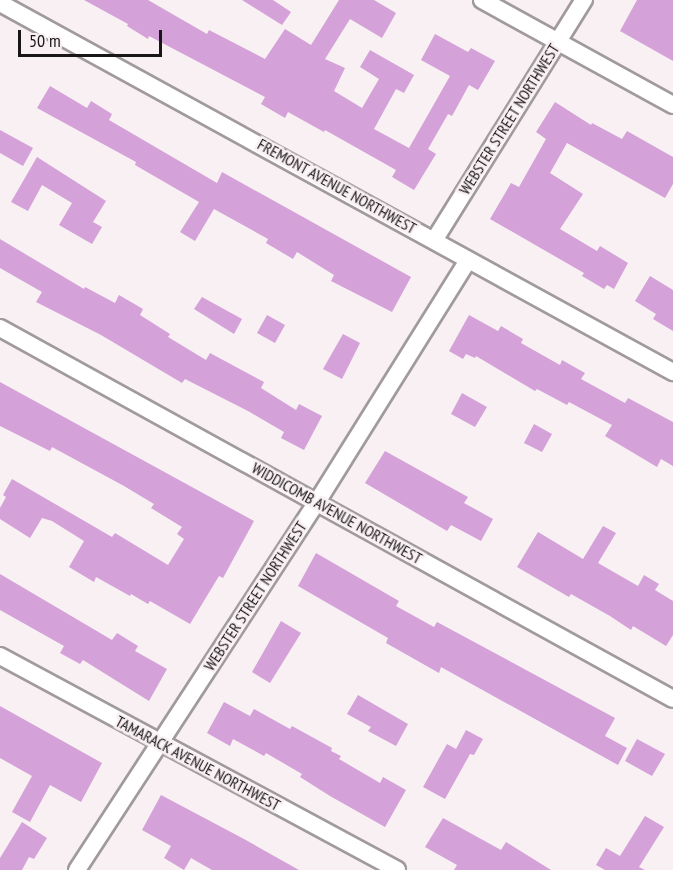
<!DOCTYPE html>
<html>
<head>
<meta charset="utf-8">
<style>
	body { margin:0 }
	#map { position:relative; width:673px; height:870px; overflow:hidden; background:#f8f0f3; font-family:"PT Sans Narrow",sans-serif }
	div>[style] { position:absolute }
	.building>* { inset:0; background:#d4a1d8 }
	.roads { filter:drop-shadow(2px 0 #a19a9d) drop-shadow(-2px 0 #a19a9d) drop-shadow(0 2px #a19a9d) drop-shadow(0 -2px #a19a9d) }
	.street>* { height:16px; margin:-8px; padding:0 8px; transform-origin:8px; border-radius:8px; background:#fff }
	span { translate:-50% -50%; white-space:nowrap; text-align:center; line-height:1.15; -webkit-text-stroke:5px #f8f0f3; paint-order:stroke }
	.street-label { font-size:16px; color:#191617 }
	.scale { position:absolute; left:18px; top:30px; width:144px; height:27px; box-sizing:border-box; border:3px solid #191617; border-top:0; padding-left:8px; font-size:18px; line-height:21px; white-space:nowrap; color:#191617; -webkit-text-stroke:4px #f8f0f3; paint-order:stroke }
</style>
</head>
<body>
<div id="map">
	<div class="building">
		<div style="clip-path:polygon(84px 0,148px 0,207px 34px,209px 30px,265px 59px,285px 29px,311px 45px,339px 0,374px 0,396px 13px,382px 38px,350px 19px,325px 59px,345px 68px,334px 91px,362px 108px,379px 79px,360px 67px,370px 50px,414px 75px,404px 93px,396px 89px,374px 129px,409px 148px,450px 76px,421px 60px,435px 34px,468px 52px,471px 48px,495px 61px,478px 90px,469px 85px,452px 116px,448px 114px,428px 149px,436px 154px,414px 190px,392px 177px,396px 170px,325px 130px,324px 132px,288px 112px,285px 118px,261px 104px,265px 97px,149px 36px,148px 39px,127px 26px,128px 24px)"></div>
		<div style="clip-path:polygon(242px 0,273px 0,291px 12px,282px 25px)"></div>
		<div style="clip-path:polygon(637px 0,673px 0,673px 61px,620px 31px)"></div>
		<div style="clip-path:polygon(50px 86px,87px 108px,91px 101px,112px 114px,109px 120px,217px 183px,222px 172px,411px 277px,392px 312px,331px 281px,334px 275px,297px 252px,293px 259px,266px 243px,268px 239px,214px 209px,195px 241px,180px 232px,199px 202px,135px 165px,136px 162px,37px 108px)"></div>
		<div style="clip-path:polygon(555px 102px,591px 125px,592px 123px,622px 139px,627px 131px,673px 157px,673px 184px,665px 198px,567px 143px,550px 173px,583px 194px,560px 229px,597px 251px,600px 246px,628px 263px,614px 289px,607px 285px,604px 289px,582px 276px,584px 273px,490px 219px,511px 183px,519px 187px,546px 139px,536px 132px)"></div>
		<div style="clip-path:polygon(0 130px,33px 148px,23px 166px,0 153px)"></div>
		<div style="clip-path:polygon(37px 157px,106px 201px,93px 222px,102px 227px,92px 244px,59px 225px,72px 203px,42px 185px,28px 211px,11px 202px)"></div>
		<div style="clip-path:polygon(0 239px,84px 289px,85px 287px,115px 303px,119px 295px,143px 309px,140px 315px,170px 334px,168px 337px,206px 360px,210px 353px,264px 382px,261px 388px,296px 410px,299px 404px,322px 416px,304px 450px,281px 438px,284px 432px,248px 411px,185px 379px,182px 383px,101px 335px,36px 302px,42px 292px,0 268px)"></div>
		<div style="clip-path:polygon(650px 276px,673px 290px,673px 331px,653px 319px,656px 314px,635px 301px)"></div>
		<div style="clip-path:polygon(202px 297px,242px 319px,234px 334px,194px 309px)"></div>
		<div style="clip-path:polygon(267px 315px,285px 325px,275px 343px,257px 333px)"></div>
		<div style="clip-path:polygon(469px 315px,498px 331px,501px 326px,523px 339px,521px 343px,560px 365px,562px 360px,585px 373px,581px 379px,625px 403px,628px 398px,673px 422px,673px 466px,661px 459px,657px 467px,605px 436px,612px 425px,569px 402px,567px 405px,537px 389px,535px 391px,476px 356px,475px 358px,466px 354px,463px 359px,449px 351px)"></div>
		<div style="clip-path:polygon(343px 334px,360px 343px,342px 379px,323px 369px)"></div>
		<div style="clip-path:polygon(0 382px,254px 521px,223px 578px,219px 576px,190px 624px,150px 601px,148px 604px,131px 594px,130px 596px,96px 577px,94px 582px,69px 567px,84px 541px,52px 521px,42px 518px,30px 538px,0 519px,0 508px,6px 497px,3px 495px,12px 479px,112px 537px,115px 533px,168px 565px,184px 539px,177px 534px,182px 527px,151px 508px,154px 504px,124px 486px,52px 447px,50px 451px,0 426px)"></div>
		<div style="clip-path:polygon(462px 393px,487px 407px,475px 427px,451px 414px)"></div>
		<div style="clip-path:polygon(534px 424px,552px 434px,542px 452px,524px 443px)"></div>
		<div style="clip-path:polygon(385px 451px,468px 497px,464px 503px,493px 519px,481px 541px,451px 525px,447px 531px,365px 483px)"></div>
		<div style="clip-path:polygon(603px 526px,616px 533px,598px 563px,638px 586px,644px 575px,659px 584px,655px 590px,673px 601px,673px 635px,666px 646px,633px 626px,631px 630px,610px 616px,571px 594px,569px 597px,517px 567px,538px 532px,583px 559px)"></div>
		<div style="clip-path:polygon(316px 553px,399px 601px,396px 606px,434px 627px,437px 622px,615px 718px,605px 736px,627px 748px,618px 765px,441px 667px,439px 673px,386px 643px,388px 638px,298px 586px)"></div>
		<div style="clip-path:polygon(0 574px,112px 640px,117px 633px,138px 646px,135px 651px,167px 669px,149px 701px,83px 660px,80px 664px,60px 653px,64px 646px,0 610px)"></div>
		<div style="clip-path:polygon(281px 621px,301px 633px,270px 683px,252px 672px)"></div>
		<div style="clip-path:polygon(358px 695px,408px 724px,396px 746px,368px 731px,371px 727px,347px 714px)"></div>
		<div style="clip-path:polygon(224px 702px,250px 716px,254px 709px,290px 729px,292px 726px,332px 748px,331px 751px,341px 756px,339px 759px,380px 783px,383px 777px,406px 790px,385px 827px,330px 796px,300px 777px,302px 774px,266px 753px,264px 756px,233px 739px,230px 746px,207px 733px)"></div>
		<div style="clip-path:polygon(0 706px,102px 763px,81px 802px,50px 785px,30px 822px,12px 812px,32px 776px,0 758px)"></div>
		<div style="clip-path:polygon(466px 730px,483px 739px,474px 755px,470px 754px,445px 799px,423px 787px,447px 744px,456px 749px)"></div>
		<div style="clip-path:polygon(637px 739px,665px 754px,652px 776px,625px 761px)"></div>
		<div style="clip-path:polygon(161px 795px,244px 839px,299px 870px,212px 870px,191px 858px,184px 870px,164px 858px,171px 846px,142px 830px)"></div>
		<div style="clip-path:polygon(645px 816px,664px 827px,639px 867px,645px 870px,605px 870px,596px 865px,606px 848px,620px 856px)"></div>
		<div style="clip-path:polygon(443px 818px,501px 850px,506px 842px,551px 870px,454px 870px,457px 865px,425px 847px)"></div>
		<div style="clip-path:polygon(22px 822px,47px 838px,34px 859px,29px 857px,22px 870px,0 870px,0 858px)"></div>
	</div>
	<div class="roads">
		<div class="street">
			<div style="left:482px;top:0;width:218px;rotate:28.8deg"></div>
			<div style="left:0;top:3px;width:768px;rotate:28.74deg"></div>
			<div style="left:435px;top:239px;width:282px;rotate:-58.1deg"></div>
			<div style="left:0;top:328px;width:768px;rotate:28.87deg"></div>
			<div style="left:0;top:656px;width:451px;rotate:28.3deg"></div>
			<div style="left:77px;top:870px;width:439px;rotate:-56.9deg"></div>
			<div style="left:317px;top:502px;width:285px;rotate:-58deg"></div>
		</div>
	</div>
	<div class="street-label">
		<span style="left:509px;top:119px;rotate:-58deg">WEBSTER STREET NORTHWEST</span>
		<span style="left:337px;top:186px;rotate:29deg">FREMONT AVENUE NORTHWEST</span>
		<span style="left:337px;top:513px;rotate:29deg">WIDDICOMB AVENUE NORTHWEST</span>
		<span style="left:255px;top:596px;rotate:-57deg">WEBSTER STREET NORTHWEST</span>
		<span style="left:198px;top:763px;rotate:28deg">TAMARACK AVENUE NORTHWEST</span>
	</div>
	<div class="scale">50 m</div>
</div>
</body>
</html>
